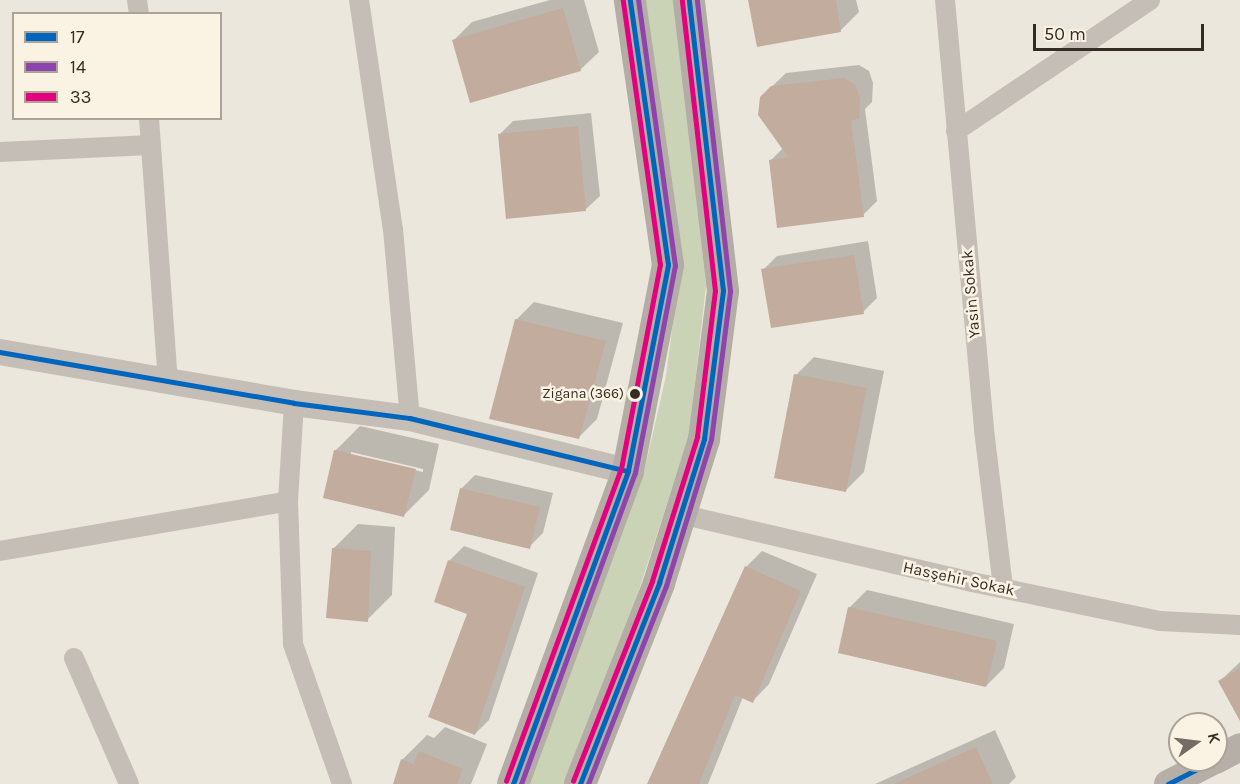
<!DOCTYPE html>
<html>
<head>
<meta charset="utf-8">
<style>
	body { margin:0 }
	#map { position:relative; width:1240px; height:784px; overflow:hidden; background:#ece7dd; font-family:Karla,sans-serif }
	div>[style] { position:absolute }
	.green>* { inset:0; background:#cad3b6 }
	.shadow>* { inset:0; background:#0003 }
	.building>* { inset:0; background:#c1ac9e }
	.minor>* { height:20px; margin:-10px; padding:0 10px; transform-origin:10px; border-radius:10px; background:#c5beb6 }
	.tertiary>* { height:26px; margin:-13px; padding:0 13px; transform-origin:13px; border-radius:13px; background:#c5beb6 }
	.secondary>* { height:28px; margin:-14px; padding:0 14px; transform-origin:14px; border-radius:14px; background:#b6afa7 }
	.primary>* { height:32px; margin:-16px; padding:0 16px; transform-origin:16px; border-radius:16px; background:#b3ada6 }
	.bus-1>* { height:4.5px; margin:-2.25px; padding:0 2.25px; transform-origin:2.25px; border-radius:2.25px; background:#0065bd }
	.bus-2>* { height:4.5px; margin:-2.25px; padding:0 2.25px; transform-origin:2.25px; border-radius:2.25px; background:#8e44ad }
	.bus-3>* { height:4.5px; margin:-2.25px; padding:0 2.25px; transform-origin:2.25px; border-radius:2.25px; background:#e5007d }
	.dots>* { width:16px; height:16px; translate:-50% -50%; box-sizing:border-box; border:3px solid #faf2e3; border-radius:50% }
	span { translate:-50% -50%; white-space:nowrap; text-align:center; line-height:1.15; -webkit-text-stroke:5px #faf2e3; paint-order:stroke }
	.bus-label { font-size:14px; color:#352c25 }
	.right { translate:-100% -50%; text-align:right }
	.street-label { font-size:16px; color:#352c25 }
	.legend { position:absolute; left:12px; top:12px; width:210px; height:108px; box-sizing:border-box; background:#faf2e3; border:2px solid #aba397; margin:0; padding:8px 10px; list-style:none; font-size:18px; color:#352c25 }
	.legend li { display:flex; align-items:center; gap:12px; height:30px }
	.legend b { width:30px; border:2px solid #aba397 }
	.north { position:absolute; left:1168px; top:712px; width:60px; height:60px; box-sizing:border-box; background:#faf2e3; border:2px solid #aba397; border-radius:50%; rotate:76deg; font-size:16px; font-weight:700; line-height:24px; text-align:center; color:#352c25 }
	.north::after { content:''; display:block; margin:auto; width:21px; height:27px; background:#756d65; clip-path:polygon(50% 0,100% 100%,50% 72%,0 100%) }
	.scale { position:absolute; left:1033px; top:24px; width:171px; height:27px; box-sizing:border-box; border:3px solid #352c25; border-top:0; padding-left:8px; font-size:18px; line-height:21px; white-space:nowrap; color:#352c25; -webkit-text-stroke:4px #faf2e3; paint-order:stroke }
</style>
</head>
<body>
<div id="map">
	<div class="green">
		<div style="clip-path:polygon(644px 0,675px 0,680px 32px,706px 286px,689px 436px,636px 599px,565px 784px,529px 784px,644px 472px,666px 376px,681px 261px)"></div>
	</div>
	<div class="shadow">
		<div style="clip-path:polygon(550px 0,584px 0,599px 52px,580px 70px,454px 40px,472px 22px)"></div>
		<div style="clip-path:polygon(750px 0,856px 0,859px 12px,841px 30px)"></div>
		<div style="clip-path:polygon(859px 65px,869px 71px,873px 83px,872px 102px,865px 109px,877px 201px,863px 215px,771px 160px,783px 148px,761px 97px,786px 73px)"></div>
		<div style="clip-path:polygon(591px 113px,600px 196px,586px 209px,499px 135px,513px 121px)"></div>
		<div style="clip-path:polygon(868px 241px,877px 298px,863px 312px,763px 270px,777px 256px)"></div>
		<div style="clip-path:polygon(534px 302px,623px 323px,597px 419px,579px 437px,516px 320px)"></div>
		<div style="clip-path:polygon(814px 357px,884px 371px,864px 472px,846px 490px,796px 375px)"></div>
		<div style="clip-path:polygon(evenodd,360px 426px,439px 444px,429px 490px,404px 515px,335px 451px,360px 426px,351px 452px,423px 469px,423px 472px,351px 455px,351px 452px)"></div>
		<div style="clip-path:polygon(475px 475px,553px 493px,543px 533px,529px 547px,461px 489px)"></div>
		<div style="clip-path:polygon(358px 524px,395px 527px,392px 595px,367px 620px,333px 549px)"></div>
		<div style="clip-path:polygon(464px 546px,538px 573px,489px 720px,475px 734px,469px 613px,435px 601px,450px 560px)"></div>
		<div style="clip-path:polygon(762px 551px,817px 574px,769px 684px,753px 701px,743px 697px,708px 784px,649px 784px,746px 567px)"></div>
		<div style="clip-path:polygon(867px 590px,1014px 624px,1004px 668px,986px 686px,849px 608px)"></div>
		<div style="clip-path:polygon(1240px 662px,1240px 718px,1220px 681px)"></div>
		<div style="clip-path:polygon(445px 727px,487px 744px,471px 784px,395px 784px,402px 760px,427px 735px,434px 738px)"></div>
		<div style="clip-path:polygon(995px 730px,1016px 777px,1009px 784px,875px 784px)"></div>
	</div>
	<div class="building">
		<div style="clip-path:polygon(748px 0,836px 0,841px 32px,757px 47px)"></div>
		<div style="clip-path:polygon(563px 8px,581px 71px,470px 103px,452px 40px)"></div>
		<div style="clip-path:polygon(845px 78px,855px 85px,860px 98px,859px 118px,851px 121px,864px 217px,777px 228px,769px 160px,788px 157px,758px 115px,760px 97px,771px 86px)"></div>
		<div style="clip-path:polygon(578px 126px,586px 211px,506px 219px,498px 134px)"></div>
		<div style="clip-path:polygon(854px 255px,864px 314px,771px 328px,761px 269px)"></div>
		<div style="clip-path:polygon(515px 319px,606px 341px,579px 439px,489px 419px)"></div>
		<div style="clip-path:polygon(794px 374px,867px 388px,846px 492px,774px 478px)"></div>
		<div style="clip-path:polygon(334px 450px,416px 469px,404px 517px,323px 498px)"></div>
		<div style="clip-path:polygon(460px 488px,540px 507px,530px 549px,450px 530px)"></div>
		<div style="clip-path:polygon(332px 548px,371px 551px,368px 622px,326px 618px)"></div>
		<div style="clip-path:polygon(448px 560px,525px 587px,475px 735px,428px 717px,467px 614px,434px 602px)"></div>
		<div style="clip-path:polygon(745px 566px,801px 591px,753px 703px,735px 695px,699px 784px,647px 784px)"></div>
		<div style="clip-path:polygon(848px 607px,997px 641px,986px 687px,838px 653px)"></div>
		<div style="clip-path:polygon(1240px 668px,1240px 721px,1218px 681px)"></div>
		<div style="clip-path:polygon(976px 747px,993px 784px,894px 784px)"></div>
		<div style="clip-path:polygon(419px 751px,463px 769px,457px 784px,393px 784px,401px 759px,413px 764px)"></div>
	</div>
	<div class="minor">
		<div style="left:137px;top:0;width:14px;rotate:82deg"></div>
		<div style="left:359px;top:0;width:232px;rotate:81.6deg"></div>
		<div style="left:393px;top:229px;width:190px;rotate:84.9deg"></div>
		<div style="left:945px;top:0;width:432px;rotate:84.8deg"></div>
		<div style="left:984px;top:430px;width:159px;rotate:83.1deg"></div>
		<div style="left:149px;top:118px;width:263px;rotate:85.9deg"></div>
		<div style="left:956px;top:131px;width:234px;rotate:-34deg"></div>
		<div style="left:0;top:152px;width:151px;rotate:-2.7deg"></div>
		<div style="left:294px;top:403px;width:98px;rotate:93.5deg"></div>
		<div style="left:288px;top:501px;width:143px;rotate:88deg"></div>
		<div style="left:293px;top:644px;width:148px;rotate:70.7deg"></div>
		<div style="left:680px;top:514px;width:300px;rotate:13.1deg"></div>
		<div style="left:972px;top:582px;width:192px;rotate:11.7deg"></div>
		<div style="left:1160px;top:621px;width:80px;rotate:2.9deg"></div>
		<div style="left:0;top:551px;width:292px;rotate:-9.8deg"></div>
		<div style="left:74px;top:658px;width:137px;rotate:66.4deg"></div>
	</div>
	<div class="tertiary">
		<div style="left:0;top:352px;width:298px;rotate:9.8deg"></div>
		<div style="left:294px;top:403px;width:117px;rotate:7.4deg"></div>
		<div style="left:410px;top:418px;width:224px;rotate:13.7deg"></div>
	</div>
	<div class="secondary">
		<div style="left:1216px;top:760px;width:27px;rotate:-28deg"></div>
		<div style="left:1168px;top:784px;width:53px;rotate:-27.1deg"></div>
	</div>
	<div class="primary">
		<div style="left:513px;top:784px;width:333px;rotate:-69.8deg"></div>
		<div style="left:628px;top:471px;width:210px;rotate:-79deg"></div>
		<div style="left:668px;top:265px;width:268px;rotate:-98.2deg"></div>
		<div style="left:580px;top:784px;width:216px;rotate:-68.5deg"></div>
		<div style="left:659px;top:583px;width:151px;rotate:-72.6deg"></div>
		<div style="left:704px;top:439px;width:149px;rotate:-82.7deg"></div>
		<div style="left:723px;top:291px;width:293px;rotate:-96.7deg"></div>
	</div>
	<div class="bus-1">
		<div style="left:0;top:352px;width:298px;rotate:9.8deg"></div>
		<div style="left:294px;top:403px;width:117px;rotate:7.4deg"></div>
		<div style="left:410px;top:418px;width:224px;rotate:13.7deg"></div>
		<div style="left:513px;top:784px;width:333px;rotate:-69.8deg"></div>
		<div style="left:628px;top:471px;width:210px;rotate:-79deg"></div>
		<div style="left:668px;top:265px;width:268px;rotate:-98.2deg"></div>
		<div style="left:580px;top:784px;width:216px;rotate:-68.5deg"></div>
		<div style="left:659px;top:583px;width:151px;rotate:-72.6deg"></div>
		<div style="left:704px;top:439px;width:149px;rotate:-82.7deg"></div>
		<div style="left:723px;top:291px;width:293px;rotate:-96.7deg"></div>
		<div style="left:1168px;top:784px;width:53px;rotate:-27.1deg"></div>
	</div>
	<div class="bus-2">
		<div style="left:521px;top:784px;width:331px;rotate:-69.9deg"></div>
		<div style="left:635px;top:473px;width:211px;rotate:-79.1deg"></div>
		<div style="left:675px;top:266px;width:269px;rotate:-97.9deg"></div>
		<div style="left:588px;top:784px;width:213px;rotate:-68.5deg"></div>
		<div style="left:666px;top:586px;width:153px;rotate:-72.9deg"></div>
		<div style="left:711px;top:440px;width:150px;rotate:-82.7deg"></div>
		<div style="left:730px;top:291px;width:293px;rotate:-96.5deg"></div>
	</div>
	<div class="bus-3">
		<div style="left:506px;top:781px;width:333px;rotate:-69.8deg"></div>
		<div style="left:621px;top:469px;width:208px;rotate:-79.2deg"></div>
		<div style="left:660px;top:265px;width:267px;rotate:-98deg"></div>
		<div style="left:573px;top:781px;width:215px;rotate:-68.4deg"></div>
		<div style="left:652px;top:581px;width:151px;rotate:-72.6deg"></div>
		<div style="left:697px;top:437px;width:147px;rotate:-83deg"></div>
		<div style="left:715px;top:291px;width:292px;rotate:-96.5deg"></div>
	</div>
	<div class="dots">
		<div style="left:635px;top:394px;background:#352c25"></div>
	</div>
	<div class="bus-label">
		<span class="right" style="left:624px;top:394px">Zigana (366)</span>
	</div>
	<div class="street-label">
		<span style="left:971px;top:294px;rotate:-95deg">Yasin Sokak</span>
		<span style="left:959px;top:579px;rotate:12deg">Hasşehir Sokak</span>
	</div>
	<ul class="legend">
	<li><b style="height:8px;background:#0065bd"></b>17</li>
	<li><b style="height:8px;background:#8e44ad"></b>14</li>
	<li><b style="height:8px;background:#e5007d"></b>33</li>
	</ul>
	<div class="north">K</div>
	<div class="scale">50 m</div>
</div>
</body>
</html>
